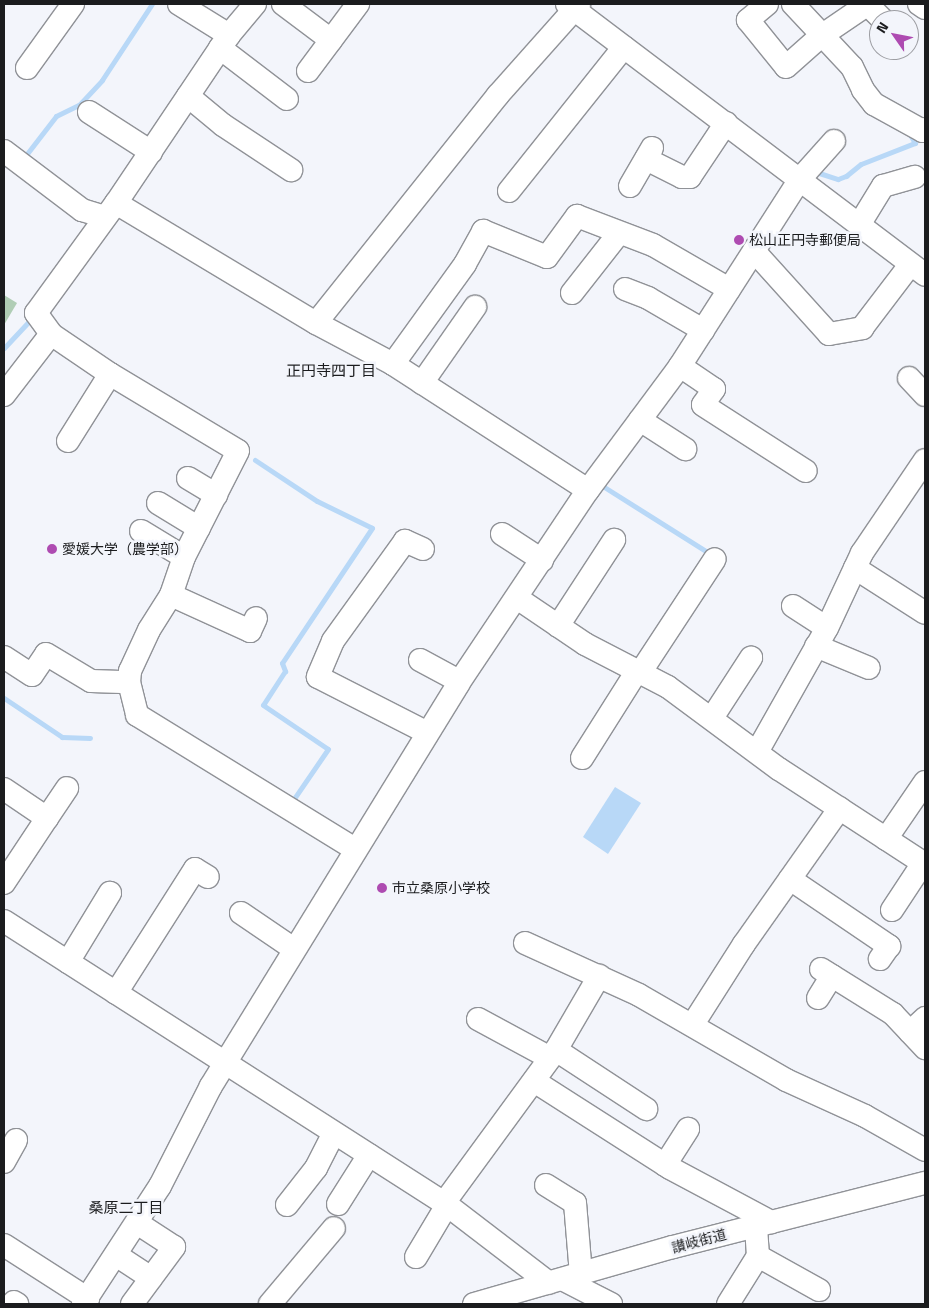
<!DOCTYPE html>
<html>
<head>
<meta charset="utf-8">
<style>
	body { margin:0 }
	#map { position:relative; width:929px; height:1308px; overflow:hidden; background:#f3f5fb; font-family:"Titillium Web","Noto Sans JP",sans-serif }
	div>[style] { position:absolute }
	.green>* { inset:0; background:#b0cdb5 }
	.water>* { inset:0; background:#b8d8f7 }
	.stream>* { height:5px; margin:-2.5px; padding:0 2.5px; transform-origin:2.5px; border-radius:2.5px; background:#b8d8f7 }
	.roads { filter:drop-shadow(1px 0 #909297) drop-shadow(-1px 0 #909297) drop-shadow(0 1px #909297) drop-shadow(0 -1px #909297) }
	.minor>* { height:22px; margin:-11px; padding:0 11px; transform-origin:11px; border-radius:11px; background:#fff }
	.dots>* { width:14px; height:14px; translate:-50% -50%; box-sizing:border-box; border:2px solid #f3f5fb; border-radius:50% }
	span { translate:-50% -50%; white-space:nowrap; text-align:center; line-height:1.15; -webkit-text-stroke:5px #f3f5fb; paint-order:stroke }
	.poi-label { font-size:14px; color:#1b1c1e }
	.left { translate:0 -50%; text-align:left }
	.street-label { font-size:14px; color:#1b1c1e }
	.neighbourhood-label { font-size:15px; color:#1b1c1e }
	.frame { position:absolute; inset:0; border:5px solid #1b1c1e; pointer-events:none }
	.north { position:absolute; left:869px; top:10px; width:50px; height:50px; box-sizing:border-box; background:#f3f5fb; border:1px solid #9d9ea3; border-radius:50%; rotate:303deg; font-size:14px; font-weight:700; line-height:20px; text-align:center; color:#1b1c1e }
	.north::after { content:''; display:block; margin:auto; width:18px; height:22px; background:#ae4bb1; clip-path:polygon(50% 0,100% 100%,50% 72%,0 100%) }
</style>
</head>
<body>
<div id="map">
	<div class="green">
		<div style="clip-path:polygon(4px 295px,17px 303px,4px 325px)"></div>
	</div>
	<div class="water">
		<div style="clip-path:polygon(615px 787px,641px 803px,608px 854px,583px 837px)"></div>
	</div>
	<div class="stream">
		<div style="left:26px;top:155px;width:49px;rotate:-52.4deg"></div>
		<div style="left:56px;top:116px;width:25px;rotate:-26deg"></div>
		<div style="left:79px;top:105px;width:34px;rotate:-47deg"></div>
		<div style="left:102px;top:80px;width:91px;rotate:-56.7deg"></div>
		<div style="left:816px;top:172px;width:23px;rotate:18deg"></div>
		<div style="left:838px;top:179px;width:9px;rotate:-21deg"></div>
		<div style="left:846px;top:176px;width:19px;rotate:-39deg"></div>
		<div style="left:861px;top:164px;width:58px;rotate:-21.3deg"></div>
		<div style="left:915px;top:143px;width:12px;rotate:-121deg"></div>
		<div style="left:4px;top:348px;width:38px;rotate:-47deg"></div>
		<div style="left:255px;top:460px;width:74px;rotate:33.5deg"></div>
		<div style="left:317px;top:501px;width:61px;rotate:26.1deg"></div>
		<div style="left:372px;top:528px;width:162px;rotate:123.7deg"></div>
		<div style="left:282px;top:663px;width:9px;rotate:69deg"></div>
		<div style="left:285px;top:671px;width:40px;rotate:122.9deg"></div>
		<div style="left:263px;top:705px;width:78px;rotate:34.1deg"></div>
		<div style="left:328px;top:749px;width:65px;rotate:124.4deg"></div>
		<div style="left:601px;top:485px;width:131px;rotate:32.2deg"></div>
		<div style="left:4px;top:698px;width:70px;rotate:33.9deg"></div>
		<div style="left:62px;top:737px;width:28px;rotate:2deg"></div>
	</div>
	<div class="roads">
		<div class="minor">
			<div style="left:179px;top:4px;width:59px;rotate:31.8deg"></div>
			<div style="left:255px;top:4px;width:40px;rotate:130deg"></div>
			<div style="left:229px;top:35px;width:202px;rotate:123.9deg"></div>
			<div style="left:116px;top:203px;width:136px;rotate:126deg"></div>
			<div style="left:36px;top:313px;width:26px;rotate:54deg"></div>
			<div style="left:51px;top:334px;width:71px;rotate:34.1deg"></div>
			<div style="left:110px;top:374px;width:149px;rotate:31deg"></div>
			<div style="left:238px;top:451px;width:119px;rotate:117deg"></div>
			<div style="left:184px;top:557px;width:40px;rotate:108.9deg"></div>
			<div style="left:171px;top:595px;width:41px;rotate:122.2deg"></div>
			<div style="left:149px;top:630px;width:45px;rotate:114.9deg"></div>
			<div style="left:130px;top:671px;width:11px;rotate:95deg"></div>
			<div style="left:129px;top:682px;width:34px;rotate:76deg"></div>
			<div style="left:137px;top:715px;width:256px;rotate:31.6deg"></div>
			<div style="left:283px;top:4px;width:60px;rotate:36.9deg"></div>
			<div style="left:567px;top:4px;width:449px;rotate:37.1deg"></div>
			<div style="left:767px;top:4px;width:25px;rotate:140deg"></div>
			<div style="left:748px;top:20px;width:60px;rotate:51deg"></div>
			<div style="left:786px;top:67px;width:47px;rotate:-41.5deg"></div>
			<div style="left:821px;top:36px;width:57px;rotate:-34.2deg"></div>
			<div style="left:793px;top:4px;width:86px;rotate:46.9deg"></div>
			<div style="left:852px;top:67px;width:25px;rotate:64deg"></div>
			<div style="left:863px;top:90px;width:18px;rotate:52deg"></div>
			<div style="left:874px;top:104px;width:56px;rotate:28.9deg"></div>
			<div style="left:923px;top:131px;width:3px;rotate:-45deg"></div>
			<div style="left:867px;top:4px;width:23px;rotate:45deg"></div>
			<div style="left:919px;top:4px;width:7px;rotate:34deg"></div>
			<div style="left:220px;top:48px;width:84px;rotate:37.3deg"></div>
			<div style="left:27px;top:68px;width:79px;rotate:-54.3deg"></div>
			<div style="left:308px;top:71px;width:84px;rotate:-53.3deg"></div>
			<div style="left:188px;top:96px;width:45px;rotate:39.6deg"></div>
			<div style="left:223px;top:125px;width:82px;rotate:33.5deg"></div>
			<div style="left:89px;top:112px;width:74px;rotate:32.8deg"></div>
			<div style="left:4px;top:151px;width:98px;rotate:37.1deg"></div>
			<div style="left:82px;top:210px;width:24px;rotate:17deg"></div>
			<div style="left:646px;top:159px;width:40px;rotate:26.6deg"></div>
			<div style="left:682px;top:177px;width:8px"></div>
			<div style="left:690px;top:177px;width:65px;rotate:-56.3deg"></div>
			<div style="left:630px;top:186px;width:44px;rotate:-59.9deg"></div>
			<div style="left:509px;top:191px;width:184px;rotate:-51.4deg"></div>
			<div style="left:116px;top:203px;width:233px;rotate:31deg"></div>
			<div style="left:316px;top:323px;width:87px;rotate:28deg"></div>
			<div style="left:393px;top:364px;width:232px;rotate:32.9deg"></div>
			<div style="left:859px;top:225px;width:46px;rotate:-58.4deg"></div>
			<div style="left:883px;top:186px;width:33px;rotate:-16deg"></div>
			<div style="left:754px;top:251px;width:112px;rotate:47.9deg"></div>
			<div style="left:829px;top:334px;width:34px;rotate:-10deg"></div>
			<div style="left:862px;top:328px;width:79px;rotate:-52.7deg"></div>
			<div style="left:625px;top:289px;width:25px;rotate:21deg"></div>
			<div style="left:648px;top:298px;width:64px;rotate:30.2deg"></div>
			<div style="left:572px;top:293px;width:76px;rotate:-51.9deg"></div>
			<div style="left:316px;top:323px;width:292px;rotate:-51.4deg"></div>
			<div style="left:498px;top:95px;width:122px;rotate:-48.3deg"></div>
			<div style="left:393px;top:364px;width:123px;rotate:-54.2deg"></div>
			<div style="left:465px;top:264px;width:38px;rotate:-61deg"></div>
			<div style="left:483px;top:231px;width:69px;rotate:22.1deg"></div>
			<div style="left:547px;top:257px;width:51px;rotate:-53.8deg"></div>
			<div style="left:577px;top:216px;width:81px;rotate:20.9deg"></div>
			<div style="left:653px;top:245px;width:88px;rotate:30.1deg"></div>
			<div style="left:680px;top:366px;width:41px;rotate:34.1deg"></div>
			<div style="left:714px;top:389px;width:19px;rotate:125deg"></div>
			<div style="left:703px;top:405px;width:122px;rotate:32.7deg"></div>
			<div style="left:909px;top:378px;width:23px;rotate:47deg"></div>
			<div style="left:422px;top:383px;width:93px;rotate:-55.1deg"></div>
			<div style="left:4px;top:395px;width:77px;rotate:-52.4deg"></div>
			<div style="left:640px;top:420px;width:54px;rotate:32.8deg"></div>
			<div style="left:68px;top:441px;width:79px;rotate:-57.9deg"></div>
			<div style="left:188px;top:478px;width:33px;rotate:31deg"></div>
			<div style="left:158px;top:503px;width:48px;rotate:31.4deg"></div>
			<div style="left:141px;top:531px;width:50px;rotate:31.2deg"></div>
			<div style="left:502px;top:534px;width:48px;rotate:33deg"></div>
			<div style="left:423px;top:549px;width:20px;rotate:-156deg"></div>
			<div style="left:405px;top:541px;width:123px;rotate:125.8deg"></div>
			<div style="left:333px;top:641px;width:39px;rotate:113deg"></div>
			<div style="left:318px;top:677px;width:121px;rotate:27deg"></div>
			<div style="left:855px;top:568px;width:83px;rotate:32.7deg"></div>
			<div style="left:171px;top:595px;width:87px;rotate:24.5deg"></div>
			<div style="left:250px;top:631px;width:14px;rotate:-65deg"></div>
			<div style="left:517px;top:598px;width:82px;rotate:34.1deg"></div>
			<div style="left:585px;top:644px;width:93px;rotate:27.4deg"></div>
			<div style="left:668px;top:687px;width:138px;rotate:36.5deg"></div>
			<div style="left:779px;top:769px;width:174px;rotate:33.1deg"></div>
			<div style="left:793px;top:606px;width:40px;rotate:32.9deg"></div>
			<div style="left:558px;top:626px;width:103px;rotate:-56.9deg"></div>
			<div style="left:816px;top:646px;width:57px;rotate:22.5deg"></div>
			<div style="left:4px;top:657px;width:33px;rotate:33deg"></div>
			<div style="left:32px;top:675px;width:25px;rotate:-56deg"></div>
			<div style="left:46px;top:654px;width:52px;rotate:31deg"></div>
			<div style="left:91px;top:681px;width:38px;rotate:2deg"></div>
			<div style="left:420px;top:660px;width:44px;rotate:28.3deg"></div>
			<div style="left:640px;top:673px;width:136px;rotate:-56.7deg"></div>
			<div style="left:712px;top:718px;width:72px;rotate:-57deg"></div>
			<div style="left:757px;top:752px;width:142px;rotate:-60.6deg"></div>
			<div style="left:827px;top:628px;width:83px;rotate:-65deg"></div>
			<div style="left:862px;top:553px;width:112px;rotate:-55.9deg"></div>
			<div style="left:582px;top:758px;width:103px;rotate:-57.7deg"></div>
			<div style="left:4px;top:789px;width:52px;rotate:34deg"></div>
			<div style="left:47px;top:818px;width:78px;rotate:123.5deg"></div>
			<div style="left:47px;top:818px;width:36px;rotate:-56deg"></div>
			<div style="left:886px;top:839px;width:69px;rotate:-55.6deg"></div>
			<div style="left:790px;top:879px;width:120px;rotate:34.1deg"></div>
			<div style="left:889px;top:946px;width:16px;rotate:125deg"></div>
			<div style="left:892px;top:910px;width:56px;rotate:-56.6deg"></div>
			<div style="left:241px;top:913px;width:64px;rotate:34.2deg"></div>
			<div style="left:4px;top:921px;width:526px;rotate:32.66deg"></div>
			<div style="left:447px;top:1205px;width:128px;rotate:37.4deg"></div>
			<div style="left:525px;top:943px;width:125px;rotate:24.5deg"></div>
			<div style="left:639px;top:995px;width:170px;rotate:30deg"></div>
			<div style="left:786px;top:1080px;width:87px;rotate:24.5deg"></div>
			<div style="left:865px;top:1116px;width:69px;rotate:29.5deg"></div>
			<div style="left:68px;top:962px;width:81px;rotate:-58.7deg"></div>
			<div style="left:821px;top:969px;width:85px;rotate:32deg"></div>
			<div style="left:893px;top:1014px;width:47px;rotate:46.7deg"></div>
			<div style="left:116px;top:993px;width:147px;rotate:-57.5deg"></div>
			<div style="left:195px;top:869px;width:15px;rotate:32deg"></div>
			<div style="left:818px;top:998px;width:26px;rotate:-58deg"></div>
			<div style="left:478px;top:1019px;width:82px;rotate:28.4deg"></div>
			<div style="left:693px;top:1024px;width:95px;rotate:-57.5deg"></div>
			<div style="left:744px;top:944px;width:166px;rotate:-54.8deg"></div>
			<div style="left:910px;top:1032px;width:21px;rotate:-43deg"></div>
			<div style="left:556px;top:1050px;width:108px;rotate:33.2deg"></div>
			<div style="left:534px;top:1081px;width:161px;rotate:32.6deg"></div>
			<div style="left:670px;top:1168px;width:115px;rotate:28.1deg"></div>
			<div style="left:4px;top:1162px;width:25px;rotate:-61deg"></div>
			<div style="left:665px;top:1165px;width:43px;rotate:-57.4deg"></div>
			<div style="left:546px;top:1185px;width:34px;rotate:32deg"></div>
			<div style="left:575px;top:1203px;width:72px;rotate:85.2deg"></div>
			<div style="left:444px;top:1203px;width:190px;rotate:-53.8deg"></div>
			<div style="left:556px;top:1050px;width:86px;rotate:-59.8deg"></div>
			<div style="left:338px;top:1204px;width:58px;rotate:-57.7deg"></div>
			<div style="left:287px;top:1205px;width:47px;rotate:-51.9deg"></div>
			<div style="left:316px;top:1168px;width:39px;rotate:-63deg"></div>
			<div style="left:4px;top:1245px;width:100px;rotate:32.7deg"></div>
			<div style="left:116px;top:1255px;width:42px;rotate:33.3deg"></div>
			<div style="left:758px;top:1256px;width:70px;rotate:29.1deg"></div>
			<div style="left:416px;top:1257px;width:61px;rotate:-59.2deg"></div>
			<div style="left:564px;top:1280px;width:53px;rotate:27.1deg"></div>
			<div style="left:14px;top:1302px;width:4px;rotate:34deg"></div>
			<div style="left:83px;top:1304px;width:141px;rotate:-56.9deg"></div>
			<div style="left:160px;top:1186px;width:112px;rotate:-63deg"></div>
			<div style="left:211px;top:1086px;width:472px;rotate:-58.4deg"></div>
			<div style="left:458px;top:684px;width:234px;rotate:-56.2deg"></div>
			<div style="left:588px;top:490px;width:154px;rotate:-53.4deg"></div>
			<div style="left:680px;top:366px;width:222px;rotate:-57.3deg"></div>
			<div style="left:800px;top:179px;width:51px;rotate:-48.2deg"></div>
			<div style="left:132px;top:1304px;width:71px;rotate:-53.6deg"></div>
			<div style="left:174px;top:1247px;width:44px;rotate:-147deg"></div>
			<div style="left:270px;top:1304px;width:99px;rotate:-49.9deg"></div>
			<div style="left:474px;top:1304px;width:207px;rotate:-16deg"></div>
			<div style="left:673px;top:1247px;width:260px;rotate:-14.3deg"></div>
			<div style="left:728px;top:1304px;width:57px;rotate:-58deg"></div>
			<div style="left:758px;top:1256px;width:30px;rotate:-94deg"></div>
		</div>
	</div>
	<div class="dots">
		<div style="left:739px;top:240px;background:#ae4bb1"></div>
		<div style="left:52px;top:549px;background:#ae4bb1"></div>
		<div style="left:382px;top:888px;background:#ae4bb1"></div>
	</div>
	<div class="poi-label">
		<span class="left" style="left:749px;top:240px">松山正円寺郵便局</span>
		<span class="left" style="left:62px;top:549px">愛媛大学（農学部）</span>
		<span class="left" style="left:392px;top:888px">市立桑原小学校</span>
	</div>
	<div class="street-label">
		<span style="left:699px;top:1241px;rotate:-15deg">讃岐街道</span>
	</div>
	<div class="neighbourhood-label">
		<span style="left:331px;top:371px">正円寺四丁目</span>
		<span style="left:126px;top:1208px">桑原二丁目</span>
	</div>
	<div class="frame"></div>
	<div class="north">N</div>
</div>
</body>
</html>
